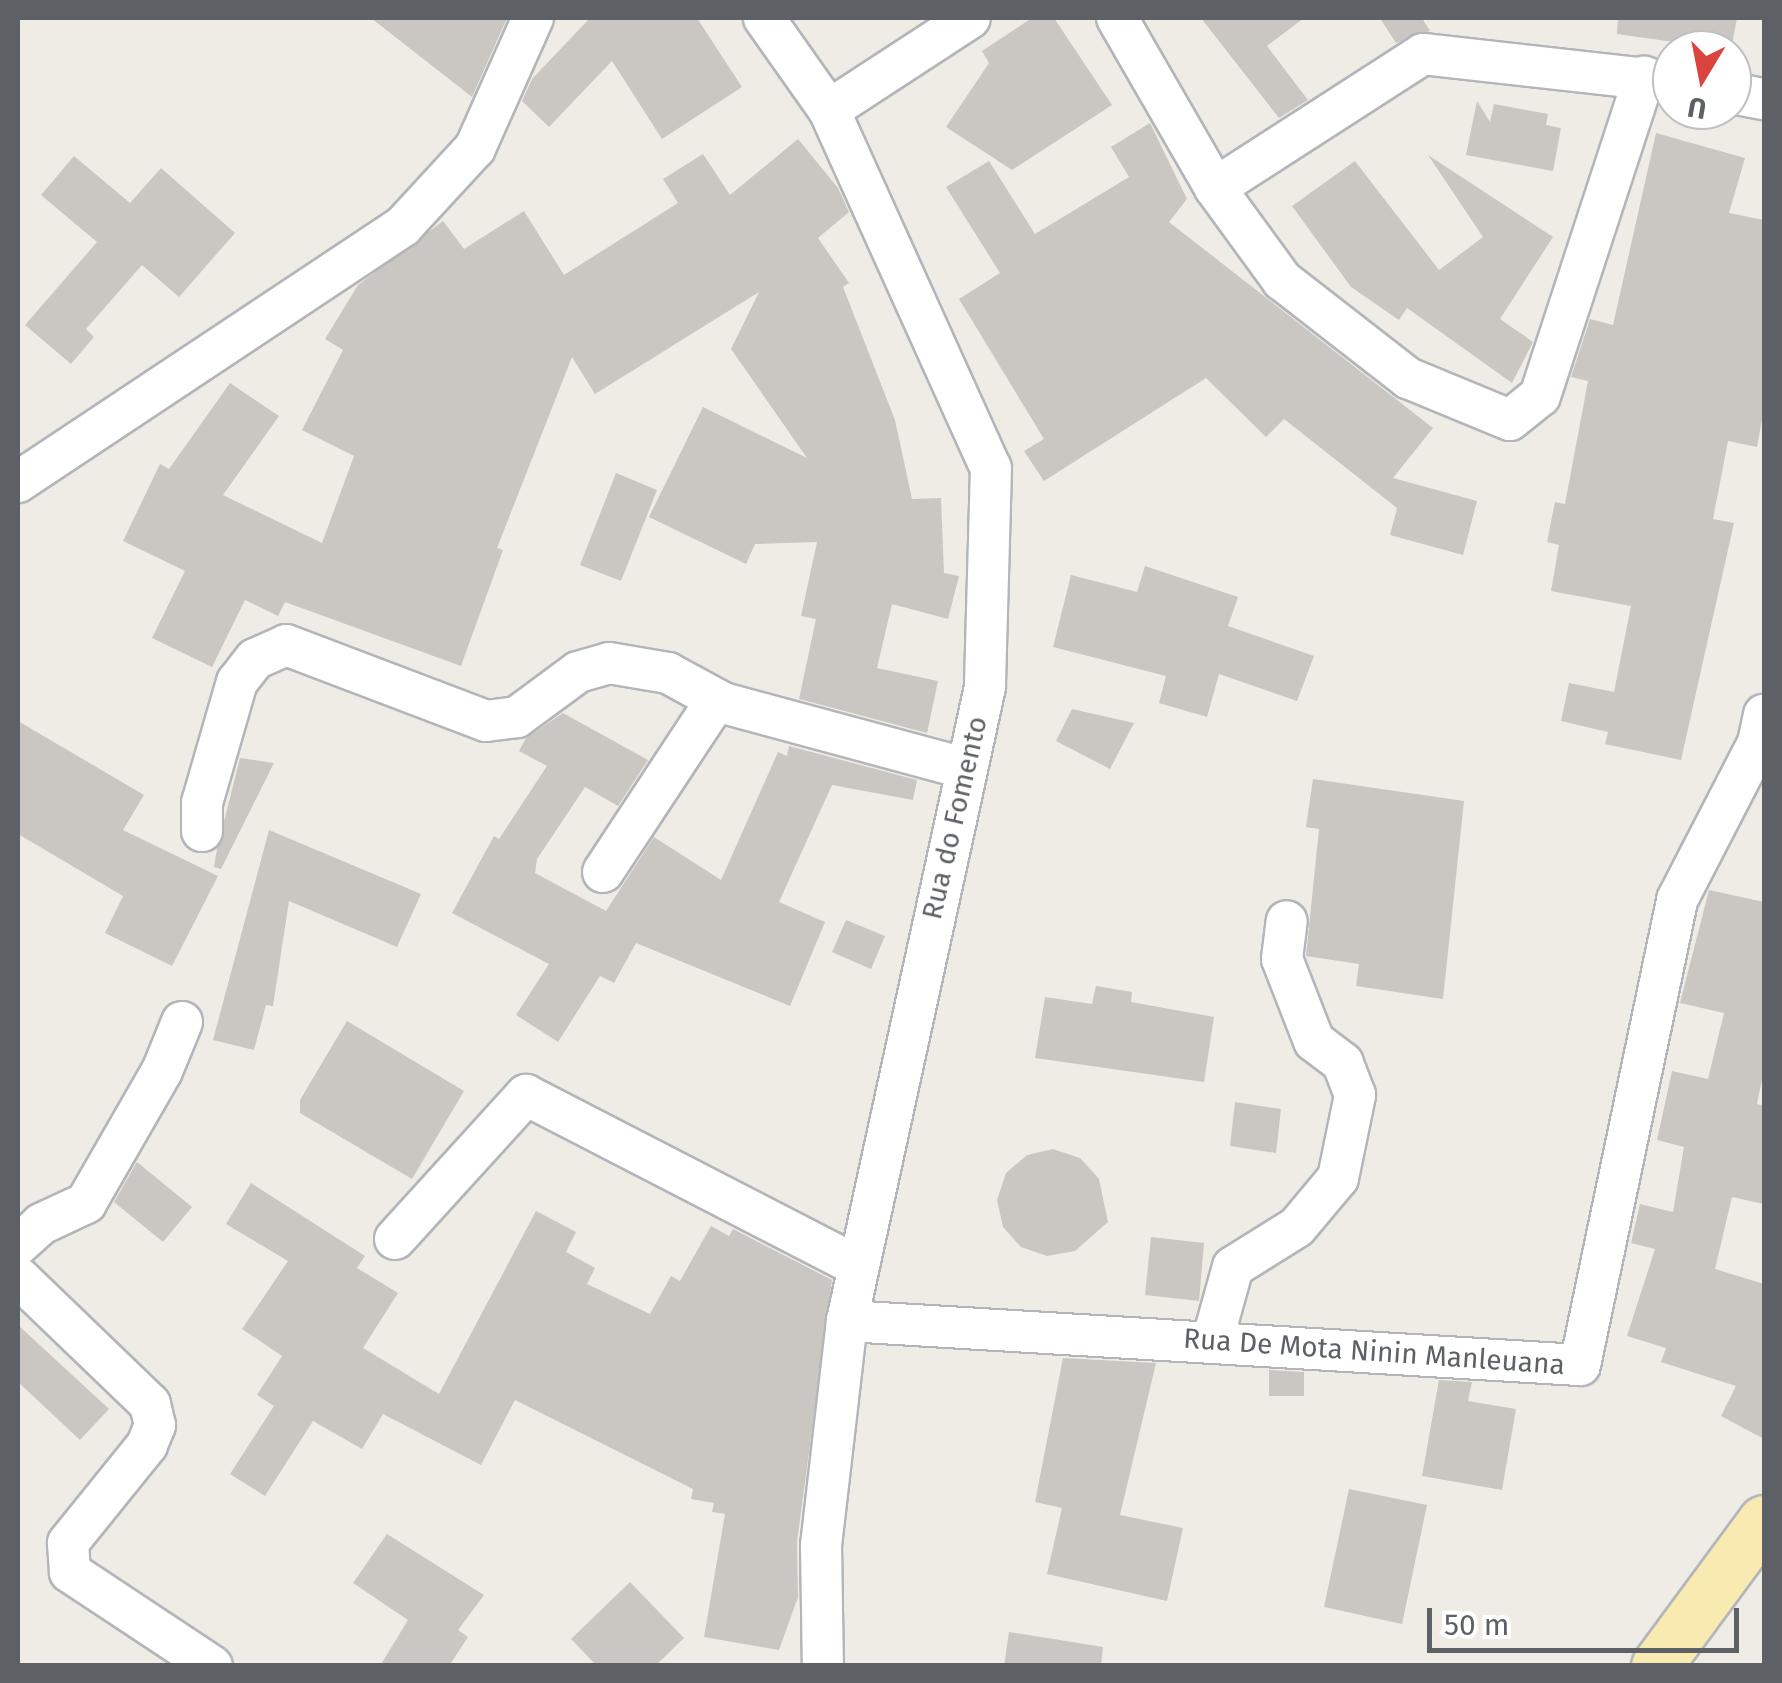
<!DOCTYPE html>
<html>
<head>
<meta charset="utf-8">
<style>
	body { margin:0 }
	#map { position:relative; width:1782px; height:1683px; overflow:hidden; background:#eeece5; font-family:"Fira Sans",sans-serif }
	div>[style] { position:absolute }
	.building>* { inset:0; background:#cac7c2 }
	.roads { filter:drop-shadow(2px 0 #b3b6b9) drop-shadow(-2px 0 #b3b6b9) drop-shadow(0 2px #b3b6b9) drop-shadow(0 -2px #b3b6b9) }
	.minor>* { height:40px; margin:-20px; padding:0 20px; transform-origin:20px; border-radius:20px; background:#fff }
	.major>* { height:50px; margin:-25px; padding:0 25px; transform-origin:25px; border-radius:25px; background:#f8eab0 }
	span { translate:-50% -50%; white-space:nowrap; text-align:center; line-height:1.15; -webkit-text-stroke:8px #fff; paint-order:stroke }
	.street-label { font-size:28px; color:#5d6165 }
	.frame { position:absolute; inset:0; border:20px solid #5d6165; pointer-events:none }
	.north { position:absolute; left:1652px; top:30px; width:100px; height:100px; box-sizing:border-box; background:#fff; border:2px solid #bec0c1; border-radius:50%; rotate:190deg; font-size:28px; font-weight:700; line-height:40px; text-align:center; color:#5d6165 }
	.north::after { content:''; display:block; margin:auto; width:35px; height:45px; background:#db443e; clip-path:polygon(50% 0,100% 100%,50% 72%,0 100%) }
	.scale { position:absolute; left:1427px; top:1608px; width:312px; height:45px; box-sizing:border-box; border:5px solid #5d6165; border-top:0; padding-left:12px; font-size:30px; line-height:35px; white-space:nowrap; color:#5d6165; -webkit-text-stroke:8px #fff; paint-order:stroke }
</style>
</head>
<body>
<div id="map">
	<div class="building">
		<div style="clip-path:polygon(371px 18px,507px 18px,472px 97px)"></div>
		<div style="clip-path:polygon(590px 18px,697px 18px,742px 87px,662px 139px,612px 61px,549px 127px,522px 101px,532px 79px)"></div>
		<div style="clip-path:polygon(1032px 18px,1054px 18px,1112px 105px,1012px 170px,946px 127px,989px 63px,982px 51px)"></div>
		<div style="clip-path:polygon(1201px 18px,1304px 18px,1267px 46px,1308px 100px,1279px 118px)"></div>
		<div style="clip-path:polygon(1380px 18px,1422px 18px,1430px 31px,1396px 43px)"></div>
		<div style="clip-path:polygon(1618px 18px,1737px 18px,1731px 50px,1617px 34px)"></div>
		<div style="clip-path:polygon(1477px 101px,1490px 122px,1494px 104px,1548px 114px,1546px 125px,1561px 128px,1553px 171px,1466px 155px)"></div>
		<div style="clip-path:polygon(1150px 123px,1187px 199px,1169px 222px,1433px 428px,1393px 478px,1477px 501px,1463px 555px,1390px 535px,1397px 508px,1284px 419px,1266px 437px,1206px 378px,1044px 481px,1024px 451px,1044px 439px,959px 299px,1000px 273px,946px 187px,989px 161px,1035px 234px,1129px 177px,1111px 147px)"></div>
		<div style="clip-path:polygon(1656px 133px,1745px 158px,1729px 213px,1764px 220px,1764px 409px,1757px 447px,1728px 441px,1713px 519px,1734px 523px,1681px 760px,1605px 744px,1608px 732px,1561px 721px,1569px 683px,1614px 692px,1631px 606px,1551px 591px,1559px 545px,1547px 542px,1555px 502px,1565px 504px,1588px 381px,1571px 377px,1590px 319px,1613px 325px)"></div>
		<div style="clip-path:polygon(798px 139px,838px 188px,849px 212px,818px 238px,849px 283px,843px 287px,895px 420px,912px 499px,941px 498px,944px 573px,959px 576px,948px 619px,892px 604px,877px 668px,938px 681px,927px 733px,799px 699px,816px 619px,801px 616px,817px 542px,755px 544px,746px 564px,649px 517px,703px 407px,807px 458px,731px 349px,759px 292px,595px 394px,572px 357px,497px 548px,503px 550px,461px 666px,285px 602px,278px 616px,245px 600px,212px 667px,152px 638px,185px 571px,123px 541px,160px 464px,169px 469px,230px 383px,279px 416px,223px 495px,322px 543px,354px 456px,302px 430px,343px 350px,325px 339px,358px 285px,443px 221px,464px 249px,524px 211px,564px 275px,678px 203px,663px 179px,703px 154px,730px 195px)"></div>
		<div style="clip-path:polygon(1428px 155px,1553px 237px,1500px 319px,1533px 342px,1512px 383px,1407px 308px,1399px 320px,1351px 287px,1292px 206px,1355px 161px,1439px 270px,1483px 237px)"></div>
		<div style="clip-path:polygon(74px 156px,130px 203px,161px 168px,235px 233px,179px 297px,142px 265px,86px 329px,94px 337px,71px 364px,25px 325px,97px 242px,41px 195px)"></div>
		<div style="clip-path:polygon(616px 473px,657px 490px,621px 581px,580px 565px)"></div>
		<div style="clip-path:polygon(1145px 566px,1238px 597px,1228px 626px,1314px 656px,1297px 701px,1219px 674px,1207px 717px,1159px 703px,1166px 676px,1053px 647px,1071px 575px,1137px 592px)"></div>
		<div style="clip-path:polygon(1072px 709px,1134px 723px,1110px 769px,1056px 741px)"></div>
		<div style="clip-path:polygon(563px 713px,648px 760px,618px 806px,585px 787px,537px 859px,535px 873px,606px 911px,654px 837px,721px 880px,778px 752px,787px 756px,789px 746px,917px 780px,913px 800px,832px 785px,779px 902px,825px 922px,790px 1006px,636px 943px,614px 983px,600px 976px,558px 1042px,516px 1015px,549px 964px,452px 913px,494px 836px,499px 839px,547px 766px,519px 751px,526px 738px)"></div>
		<div style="clip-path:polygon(18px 721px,144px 795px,123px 830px,218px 876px,172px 966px,105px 933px,123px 896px,18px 834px)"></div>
		<div style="clip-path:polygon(240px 758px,274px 763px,221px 869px,214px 867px,217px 849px)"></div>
		<div style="clip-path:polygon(1313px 779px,1464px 801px,1443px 999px,1356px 986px,1359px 964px,1306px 956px,1319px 829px,1306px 827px)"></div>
		<div style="clip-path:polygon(269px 830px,421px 894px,397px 947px,289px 901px,273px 1006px,266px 1005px,254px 1050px,213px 1040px)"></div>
		<div style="clip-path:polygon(1709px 890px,1764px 902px,1764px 1070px,1757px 1104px,1764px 1106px,1764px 1204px,1732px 1197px,1715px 1269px,1764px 1284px,1764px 1439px,1721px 1416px,1736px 1386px,1661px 1362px,1666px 1348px,1627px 1336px,1655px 1249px,1631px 1243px,1640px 1204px,1673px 1212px,1684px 1147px,1657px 1140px,1672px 1071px,1708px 1079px,1724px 1013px,1680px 1003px)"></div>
		<div style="clip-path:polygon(846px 920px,885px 936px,871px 969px,832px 952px)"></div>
		<div style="clip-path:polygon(1096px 986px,1132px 992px,1131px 1002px,1214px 1017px,1204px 1082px,1035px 1058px,1045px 997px,1092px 1004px)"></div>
		<div style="clip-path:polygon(347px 1021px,464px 1091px,412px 1179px,300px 1113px,300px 1100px)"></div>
		<div style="clip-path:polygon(1235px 1102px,1281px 1109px,1276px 1153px,1230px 1146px)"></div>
		<div style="clip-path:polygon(1053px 1149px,1080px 1158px,1099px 1179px,1108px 1222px,1075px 1251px,1047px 1256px,1021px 1247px,1003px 1227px,997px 1200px,1006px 1173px,1027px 1155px)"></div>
		<div style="clip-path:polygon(137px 1162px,192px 1207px,163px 1242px,114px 1202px)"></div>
		<div style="clip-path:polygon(251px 1183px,365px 1256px,357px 1268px,398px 1293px,363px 1348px,439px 1394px,536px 1211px,576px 1232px,566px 1252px,595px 1268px,587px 1284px,650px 1314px,671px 1276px,680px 1281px,711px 1226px,729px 1236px,733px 1229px,832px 1280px,797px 1542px,798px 1597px,779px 1650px,704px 1637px,725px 1514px,712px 1512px,714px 1503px,691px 1499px,693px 1489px,515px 1400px,481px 1465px,383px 1414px,362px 1449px,313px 1421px,265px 1496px,230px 1474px,274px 1406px,257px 1395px,282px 1356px,242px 1329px,288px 1261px,226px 1224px)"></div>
		<div style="clip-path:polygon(1151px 1237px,1204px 1243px,1199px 1301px,1145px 1295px)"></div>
		<div style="clip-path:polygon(18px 1325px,109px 1409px,80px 1440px,18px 1382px)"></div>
		<div style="clip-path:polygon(1063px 1358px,1156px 1363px,1120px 1515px,1183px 1528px,1167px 1601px,1047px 1574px,1062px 1508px,1035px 1502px)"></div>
		<div style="clip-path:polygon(1269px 1370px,1304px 1372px,1304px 1396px,1269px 1396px)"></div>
		<div style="clip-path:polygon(1439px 1380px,1472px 1382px,1468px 1401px,1516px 1409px,1502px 1490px,1422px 1476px)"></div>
		<div style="clip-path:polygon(1349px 1489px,1427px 1505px,1402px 1624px,1324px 1607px)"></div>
		<div style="clip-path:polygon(387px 1534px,484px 1595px,458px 1630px,468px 1637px,449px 1666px,380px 1666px,408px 1620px,353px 1583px)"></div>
		<div style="clip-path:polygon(630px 1582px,684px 1638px,655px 1666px,597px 1666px,571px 1639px)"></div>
		<div style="clip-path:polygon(1009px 1632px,1103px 1647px,1101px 1666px,1004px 1666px)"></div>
	</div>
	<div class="roads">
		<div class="minor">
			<div style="left:764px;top:18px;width:113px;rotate:54.8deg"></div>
			<div style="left:829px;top:110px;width:393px;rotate:65.7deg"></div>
			<div style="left:991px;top:468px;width:219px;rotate:91.6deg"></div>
			<div style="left:985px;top:687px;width:649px;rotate:102.28deg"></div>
			<div style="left:847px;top:1321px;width:226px;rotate:96.6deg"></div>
			<div style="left:821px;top:1545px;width:121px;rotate:89.1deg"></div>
			<div style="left:1117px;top:18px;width:196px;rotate:60deg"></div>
			<div style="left:1215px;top:188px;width:247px;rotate:-32.8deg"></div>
			<div style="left:1423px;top:54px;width:251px;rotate:6.4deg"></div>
			<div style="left:1732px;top:93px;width:33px;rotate:11deg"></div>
			<div style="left:829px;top:110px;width:168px;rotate:-33.1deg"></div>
			<div style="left:1215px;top:188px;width:114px;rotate:53.9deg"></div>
			<div style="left:1282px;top:280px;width:160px;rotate:37.9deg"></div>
			<div style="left:1408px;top:378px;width:110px;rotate:22.4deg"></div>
			<div style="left:1510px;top:420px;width:38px;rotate:-39deg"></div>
			<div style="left:1540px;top:396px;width:336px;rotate:-71.9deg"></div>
			<div style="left:18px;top:482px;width:462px;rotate:-33.6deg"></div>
			<div style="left:403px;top:226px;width:106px;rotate:-47.3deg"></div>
			<div style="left:475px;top:148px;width:142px;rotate:-66deg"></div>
			<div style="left:202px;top:831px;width:28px;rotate:-90deg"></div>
			<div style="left:202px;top:803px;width:126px;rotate:-73.9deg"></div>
			<div style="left:237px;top:682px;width:29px;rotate:-52deg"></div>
			<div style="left:255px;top:659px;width:34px;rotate:-24deg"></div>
			<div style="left:286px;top:645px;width:214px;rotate:20.8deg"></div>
			<div style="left:486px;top:721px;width:31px;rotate:-7deg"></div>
			<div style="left:517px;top:717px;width:76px;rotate:-36.4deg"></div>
			<div style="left:578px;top:672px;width:32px;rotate:-16deg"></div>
			<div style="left:609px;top:663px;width:60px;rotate:9.6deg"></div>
			<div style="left:668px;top:673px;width:63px;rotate:28.6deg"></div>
			<div style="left:603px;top:872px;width:196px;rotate:-56.6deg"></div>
			<div style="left:711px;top:708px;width:13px;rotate:-23deg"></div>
			<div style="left:723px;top:703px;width:250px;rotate:15.1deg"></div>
			<div style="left:395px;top:1239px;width:195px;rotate:-47.7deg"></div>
			<div style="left:526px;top:1095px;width:373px;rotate:27.3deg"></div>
			<div style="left:18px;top:1245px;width:31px;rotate:-42deg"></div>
			<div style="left:41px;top:1224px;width:50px;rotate:-25deg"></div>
			<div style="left:86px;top:1203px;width:152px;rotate:-60.1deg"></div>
			<div style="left:162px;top:1071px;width:53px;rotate:-67.8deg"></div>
			<div style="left:18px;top:1277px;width:183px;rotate:43.9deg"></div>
			<div style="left:150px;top:1404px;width:22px;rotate:77deg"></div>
			<div style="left:155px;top:1425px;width:22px;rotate:112deg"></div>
			<div style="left:147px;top:1445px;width:126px;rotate:128.9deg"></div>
			<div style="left:68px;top:1543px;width:29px;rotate:86deg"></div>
			<div style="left:70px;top:1572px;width:170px;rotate:33.5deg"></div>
			<div style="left:847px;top:1321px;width:734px;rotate:3.44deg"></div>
			<div style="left:1580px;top:1365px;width:475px;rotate:-78.2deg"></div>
			<div style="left:1677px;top:900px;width:177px;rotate:-62.7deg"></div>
			<div style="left:1758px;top:743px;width:29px;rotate:-78deg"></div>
			<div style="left:1212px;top:1342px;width:78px;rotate:-74.4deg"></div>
			<div style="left:1233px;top:1267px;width:75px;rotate:-32deg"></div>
			<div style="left:1297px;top:1227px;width:64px;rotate:-50.1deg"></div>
			<div style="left:1338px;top:1178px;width:85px;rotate:-78.4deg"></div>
			<div style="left:1355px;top:1095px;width:34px;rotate:-111deg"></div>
			<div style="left:1343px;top:1063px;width:36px;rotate:-143deg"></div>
			<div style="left:1314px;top:1041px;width:88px;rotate:-111.3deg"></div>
			<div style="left:1282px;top:959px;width:38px;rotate:-83deg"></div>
		</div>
		<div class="major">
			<div style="left:1657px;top:1666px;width:180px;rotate:-53.6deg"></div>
		</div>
	</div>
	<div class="street-label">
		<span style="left:955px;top:818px;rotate:-77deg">Rua do Fomento</span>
		<span style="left:1374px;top:1352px;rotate:4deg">Rua De Mota Ninin Manleuana</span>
	</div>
	<div class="frame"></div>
	<div class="north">U</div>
	<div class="scale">50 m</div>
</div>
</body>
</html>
